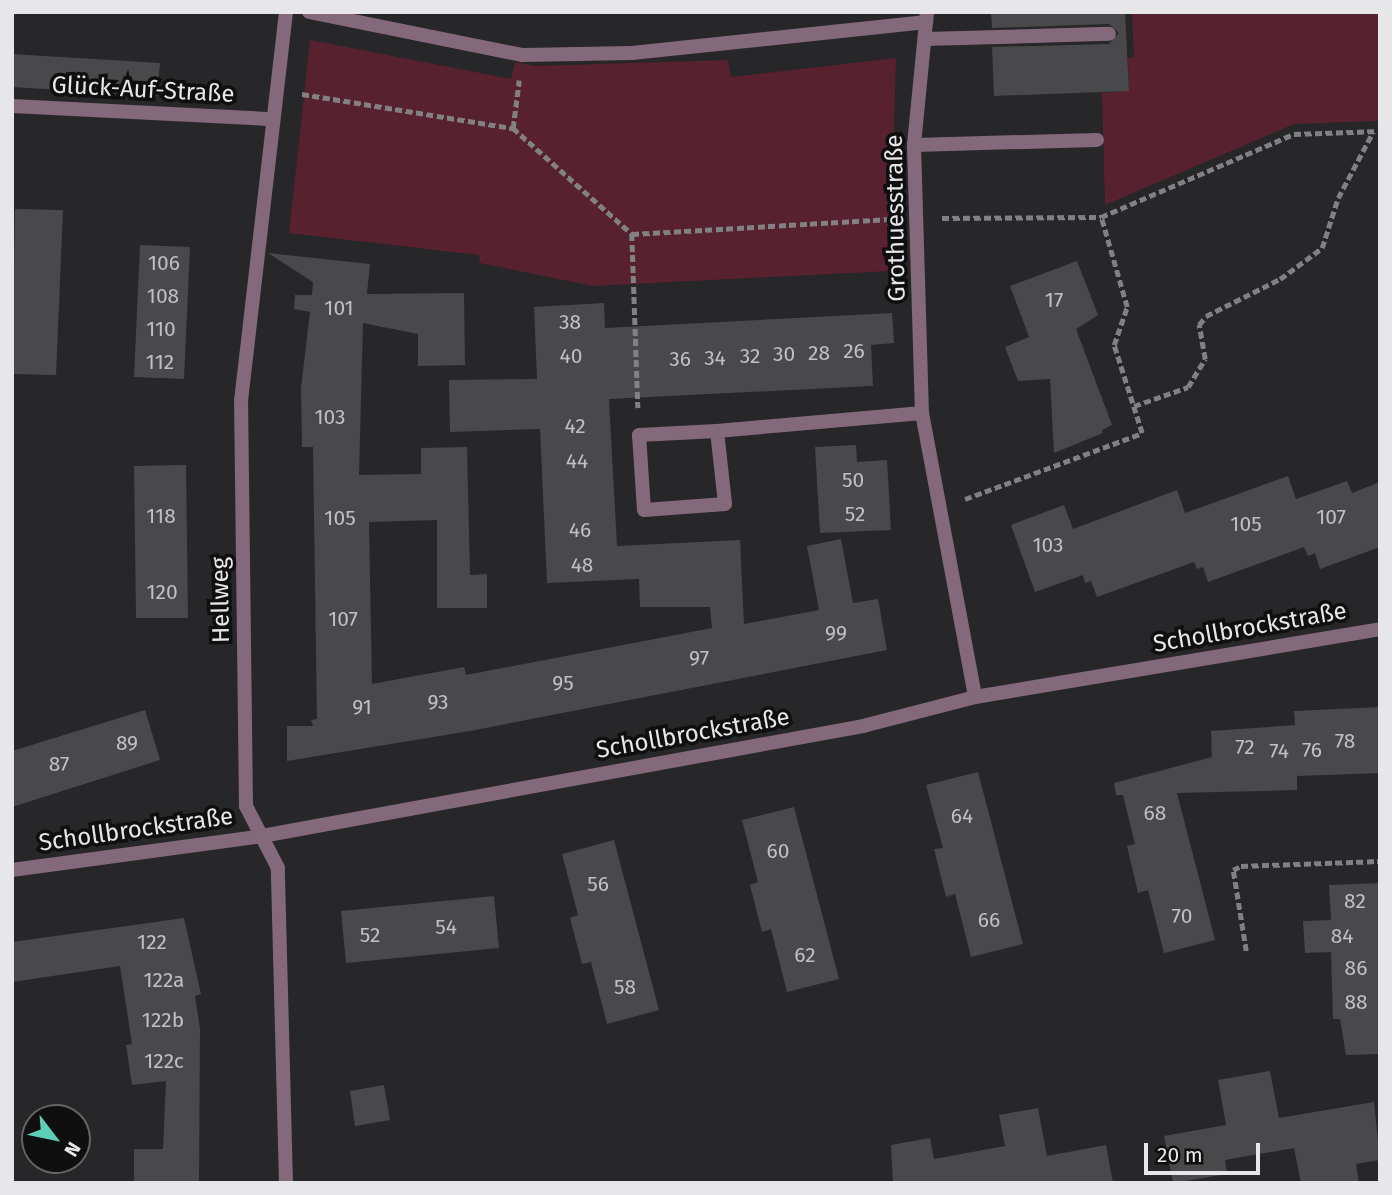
<!DOCTYPE html>
<html>
<head>
<meta charset="utf-8">
<style>
	body { margin:0 }
	#map { position:relative; width:1392px; height:1195px; overflow:hidden; background:#272628; font-family:"Fira Sans",sans-serif }
	div>[style] { position:absolute }
	.green>* { inset:0; background:#572130 }
	.building>* { inset:0; background:#49494c }
	.path>* { height:4.5px; margin-top:-2.25px; transform-origin:0; background:repeating-linear-gradient(90deg,#818082 0 7px,transparent 0 10.5px) }
	.service>* { height:14px; margin:-7px; padding:0 7px; transform-origin:7px; border-radius:7px; background:#84697b }
	.minor>* { height:14px; margin:-7px; padding:0 7px; transform-origin:7px; border-radius:7px; background:#84697b }
	span { translate:-50% -50%; white-space:nowrap; text-align:center; line-height:1.15; -webkit-text-stroke:7px #0f0f10; paint-order:stroke }
	.number-label { font-size:21px; color:#c0bfc1 }
	.number-label span { -webkit-text-stroke-width:0 }
	.street-label { font-size:24px; color:#e7e6e8 }
	.frame { position:absolute; inset:0; border:14px solid #e7e6e8; pointer-events:none }
	.north { position:absolute; left:21px; top:1104px; width:70px; height:70px; box-sizing:border-box; background:#0f0f10; border:2px solid #656566; border-radius:50%; rotate:122deg; font-size:19px; font-weight:700; line-height:28px; text-align:center; color:#e7e6e8 }
	.north::after { content:''; display:block; margin:auto; width:24px; height:32px; background:#5eceb8; clip-path:polygon(50% 0,100% 100%,50% 72%,0 100%) }
	.scale { position:absolute; left:1144px; top:1143px; width:116px; height:32px; box-sizing:border-box; border:4px solid #e7e6e8; border-top:0; padding-left:9px; font-size:21px; line-height:24px; white-space:nowrap; color:#e7e6e8; -webkit-text-stroke:5px #0f0f10; paint-order:stroke }
</style>
</head>
<body>
<div id="map">
	<div class="green">
		<div style="clip-path:polygon(1132px 12px,1380px 12px,1380px 121px,1294px 124px,1105px 205px,1102px 93px,1129px 91px,1128px 58px,1134px 57px)"></div>
		<div style="clip-path:polygon(310px 40px,511px 79px,515px 62px,535px 66px,728px 60px,731px 77px,896px 58px,890px 271px,593px 286px,480px 263px,479px 255px,289px 233px)"></div>
	</div>
	<div class="building">
		<div style="clip-path:polygon(991px 12px,1125px 12px,1129px 91px,994px 96px,992px 47px,1109px 44px,1119px 33px,1109px 24px,992px 28px)"></div>
		<div style="clip-path:polygon(12px 54px,160px 63px,157px 96px,12px 87px)"></div>
		<div style="clip-path:polygon(15px 209px,63px 210px,56px 375px,12px 374px)"></div>
		<div style="clip-path:polygon(140px 245px,190px 247px,184px 379px,134px 377px)"></div>
		<div style="clip-path:polygon(268px 253px,370px 264px,367px 294px,464px 293px,465px 365px,418px 366px,418px 334px,363px 323px,359px 475px,421px 474px,421px 448px,467px 447px,470px 575px,487px 574px,487px 608px,437px 608px,437px 520px,369px 522px,372px 684px,464px 667px,466px 675px,712px 628px,710px 607px,640px 607px,639px 579px,547px 583px,540px 429px,450px 432px,449px 380px,537px 379px,534px 307px,604px 303px,605px 328px,892px 313px,894px 343px,871px 345px,873px 386px,609px 399px,617px 546px,740px 540px,744px 624px,819px 610px,807px 546px,841px 539px,853px 603px,878px 599px,887px 650px,470px 731px,287px 761px,287px 726px,313px 726px,311px 720px,317px 719px,313px 447px,302px 447px,301px 388px,310px 312px,294px 309px,295px 295px,312px 295px,313px 282px)"></div>
		<div style="clip-path:polygon(1077px 261px,1098px 315px,1076px 329px,1112px 425px,1102px 430px,1103px 433px,1054px 453px,1050px 379px,1018px 381px,1005px 347px,1029px 337px,1010px 286px)"></div>
		<div style="clip-path:polygon(856px 445px,857px 462px,887px 460px,891px 530px,820px 533px,815px 447px)"></div>
		<div style="clip-path:polygon(186px 465px,188px 618px,136px 618px,134px 466px)"></div>
		<div style="clip-path:polygon(1288px 476px,1296px 499px,1347px 481px,1352px 493px,1380px 482px,1380px 547px,1320px 569px,1315px 553px,1308px 556px,1304px 547px,1208px 582px,1203px 567px,1197px 569px,1194px 562px,1097px 597px,1091px 581px,1085px 583px,1083px 575px,1035px 592px,1011px 525px,1064px 505px,1073px 529px,1177px 490px,1185px 513px)"></div>
		<div style="clip-path:polygon(1380px 707px,1380px 773px,1297px 776px,1297px 790px,1177px 793px,1215px 940px,1164px 953px,1148px 890px,1138px 893px,1127px 846px,1135px 844px,1123px 795px,1116px 795px,1114px 783px,1212px 757px,1211px 731px,1295px 725px,1294px 711px)"></div>
		<div style="clip-path:polygon(145px 710px,160px 760px,12px 807px,12px 751px)"></div>
		<div style="clip-path:polygon(978px 772px,1023px 944px,971px 957px,955px 894px,946px 897px,934px 849px,943px 848px,926px 785px)"></div>
		<div style="clip-path:polygon(794px 807px,839px 979px,787px 992px,771px 929px,762px 932px,750px 885px,758px 882px,742px 820px)"></div>
		<div style="clip-path:polygon(614px 840px,659px 1010px,607px 1024px,591px 962px,582px 964px,570px 918px,578px 915px,562px 854px)"></div>
		<div style="clip-path:polygon(1380px 883px,1380px 1054px,1346px 1055px,1340px 1019px,1333px 1019px,1331px 952px,1305px 953px,1303px 921px,1331px 920px,1329px 885px)"></div>
		<div style="clip-path:polygon(494px 896px,499px 948px,346px 963px,341px 911px)"></div>
		<div style="clip-path:polygon(184px 918px,201px 994px,195px 996px,200px 1029px,199px 1183px,134px 1183px,134px 1149px,163px 1149px,166px 1081px,132px 1085px,126px 1045px,132px 1044px,120px 966px,12px 982px,12px 942px)"></div>
		<div style="clip-path:polygon(1270px 1071px,1279px 1118px,1374px 1102px,1380px 1160px,1356px 1164px,1359px 1183px,1301px 1183px,1294px 1148px,1225px 1160px,1227px 1174px,1173px 1183px,1164px 1136px,1226px 1125px,1218px 1080px)"></div>
		<div style="clip-path:polygon(384px 1085px,390px 1120px,355px 1126px,350px 1091px)"></div>
		<div style="clip-path:polygon(1038px 1108px,1047px 1156px,1106px 1145px,1113px 1183px,893px 1183px,891px 1145px,930px 1138px,934px 1159px,1005px 1146px,999px 1115px)"></div>
	</div>
	<div class="path">
		<div style="left:302px;top:94px;width:214px;rotate:9.2deg"></div>
		<div style="left:513px;top:128px;width:159px;rotate:41.7deg"></div>
		<div style="left:632px;top:234px;width:259px;rotate:-3.3deg"></div>
		<div style="left:513px;top:128px;width:48px;rotate:-82.9deg"></div>
		<div style="left:942px;top:218px;width:159px;rotate:-0.4deg"></div>
		<div style="left:1101px;top:217px;width:210px;rotate:-23.3deg"></div>
		<div style="left:1294px;top:134px;width:86px;rotate:-2deg"></div>
		<div style="left:632px;top:234px;width:174px;rotate:88deg"></div>
		<div style="left:1134px;top:406px;width:57px;rotate:-19.4deg"></div>
		<div style="left:1188px;top:387px;width:33px;rotate:-59deg"></div>
		<div style="left:1205px;top:359px;width:35px;rotate:-100deg"></div>
		<div style="left:1199px;top:325px;width:11px;rotate:-52deg"></div>
		<div style="left:1206px;top:316px;width:83px;rotate:-26.6deg"></div>
		<div style="left:1280px;top:279px;width:52px;rotate:-36.4deg"></div>
		<div style="left:1322px;top:248px;width:52px;rotate:-72.3deg"></div>
		<div style="left:1338px;top:198px;width:75px;rotate:-62.1deg"></div>
		<div style="left:965px;top:499px;width:189px;rotate:-20.4deg"></div>
		<div style="left:1142px;top:433px;width:92px;rotate:-107.7deg"></div>
		<div style="left:1114px;top:345px;width:40px;rotate:-71.1deg"></div>
		<div style="left:1127px;top:307px;width:94px;rotate:-106.1deg"></div>
		<div style="left:1246px;top:951px;width:82px;rotate:-99.1deg"></div>
		<div style="left:1233px;top:870px;width:9px;rotate:-27deg"></div>
		<div style="left:1241px;top:866px;width:139px;rotate:-2.1deg"></div>
	</div>
	<div class="service">
		<div style="left:925px;top:39px;width:184px;rotate:-1.6deg"></div>
		<div style="left:12px;top:106px;width:260px;rotate:2.9deg"></div>
		<div style="left:914px;top:145px;width:183px;rotate:-1.6deg"></div>
	</div>
	<div class="minor">
		<div style="left:309px;top:12px;width:217px;rotate:11.4deg"></div>
		<div style="left:522px;top:55px;width:110px;rotate:-1deg"></div>
		<div style="left:632px;top:53px;width:296px;rotate:-6deg"></div>
		<div style="left:927px;top:12px;width:134px;rotate:95.6deg"></div>
		<div style="left:914px;top:145px;width:268px;rotate:88.3deg"></div>
		<div style="left:922px;top:413px;width:289px;rotate:79.4deg"></div>
		<div style="left:717px;top:431px;width:73px;rotate:83.7deg"></div>
		<div style="left:725px;top:504px;width:81px;rotate:175.8deg"></div>
		<div style="left:644px;top:510px;width:75px;rotate:-93.8deg"></div>
		<div style="left:639px;top:435px;width:78px;rotate:-2.9deg"></div>
		<div style="left:717px;top:431px;width:206px;rotate:-5deg"></div>
		<div style="left:12px;top:870px;width:252px;rotate:-7.7deg"></div>
		<div style="left:262px;top:836px;width:611px;rotate:-10.37deg"></div>
		<div style="left:863px;top:726px;width:116px;rotate:-14.5deg"></div>
		<div style="left:975px;top:697px;width:411px;rotate:-9.5deg"></div>
		<div style="left:286px;top:1183px;width:315px;rotate:-91.5deg"></div>
		<div style="left:278px;top:868px;width:70px;rotate:-117.3deg"></div>
		<div style="left:246px;top:806px;width:405px;rotate:-90.7deg"></div>
		<div style="left:241px;top:401px;width:392px;rotate:-83.4deg"></div>
	</div>
	<div class="number-label">
		<span style="left:164px;top:263px">106</span>
		<span style="left:163px;top:296px">108</span>
		<span style="left:1054px;top:300px">17</span>
		<span style="left:339px;top:308px">101</span>
		<span style="left:570px;top:322px">38</span>
		<span style="left:161px;top:329px">110</span>
		<span style="left:854px;top:351px">26</span>
		<span style="left:819px;top:353px">28</span>
		<span style="left:784px;top:354px">30</span>
		<span style="left:571px;top:356px">40</span>
		<span style="left:750px;top:356px">32</span>
		<span style="left:715px;top:358px">34</span>
		<span style="left:680px;top:359px">36</span>
		<span style="left:160px;top:362px">112</span>
		<span style="left:330px;top:417px">103</span>
		<span style="left:575px;top:426px">42</span>
		<span style="left:577px;top:461px">44</span>
		<span style="left:853px;top:480px">50</span>
		<span style="left:855px;top:514px">52</span>
		<span style="left:161px;top:516px">118</span>
		<span style="left:1331px;top:517px">107</span>
		<span style="left:340px;top:518px">105</span>
		<span style="left:1246px;top:524px">105</span>
		<span style="left:580px;top:530px">46</span>
		<span style="left:1048px;top:545px">103</span>
		<span style="left:582px;top:565px">48</span>
		<span style="left:162px;top:592px">120</span>
		<span style="left:343px;top:619px">107</span>
		<span style="left:836px;top:633px">99</span>
		<span style="left:699px;top:658px">97</span>
		<span style="left:563px;top:683px">95</span>
		<span style="left:438px;top:702px">93</span>
		<span style="left:362px;top:707px">91</span>
		<span style="left:1345px;top:741px">78</span>
		<span style="left:127px;top:743px">89</span>
		<span style="left:1245px;top:747px">72</span>
		<span style="left:1312px;top:750px">76</span>
		<span style="left:1279px;top:751px">74</span>
		<span style="left:59px;top:764px">87</span>
		<span style="left:1155px;top:813px">68</span>
		<span style="left:962px;top:816px">64</span>
		<span style="left:778px;top:851px">60</span>
		<span style="left:598px;top:884px">56</span>
		<span style="left:1355px;top:901px">82</span>
		<span style="left:1182px;top:916px">70</span>
		<span style="left:989px;top:920px">66</span>
		<span style="left:446px;top:927px">54</span>
		<span style="left:370px;top:935px">52</span>
		<span style="left:1342px;top:936px">84</span>
		<span style="left:152px;top:942px">122</span>
		<span style="left:805px;top:955px">62</span>
		<span style="left:1356px;top:968px">86</span>
		<span style="left:164px;top:980px">122a</span>
		<span style="left:625px;top:987px">58</span>
		<span style="left:1356px;top:1002px">88</span>
		<span style="left:163px;top:1020px">122b</span>
		<span style="left:164px;top:1061px">122c</span>
	</div>
	<div class="street-label">
		<span style="left:143px;top:90px;rotate:3deg">Glück-Auf-Straße</span>
		<span style="left:896px;top:218px;rotate:-91deg">Grothuesstraße</span>
		<span style="left:221px;top:600px;rotate:-91deg">Hellweg</span>
		<span style="left:1250px;top:628px;rotate:-10deg">Schollbrockstraße</span>
		<span style="left:693px;top:734px;rotate:-10deg">Schollbrockstraße</span>
		<span style="left:136px;top:830px;rotate:-8deg">Schollbrockstraße</span>
	</div>
	<div class="frame"></div>
	<div class="north">N</div>
	<div class="scale">20 m</div>
</div>
</body>
</html>
